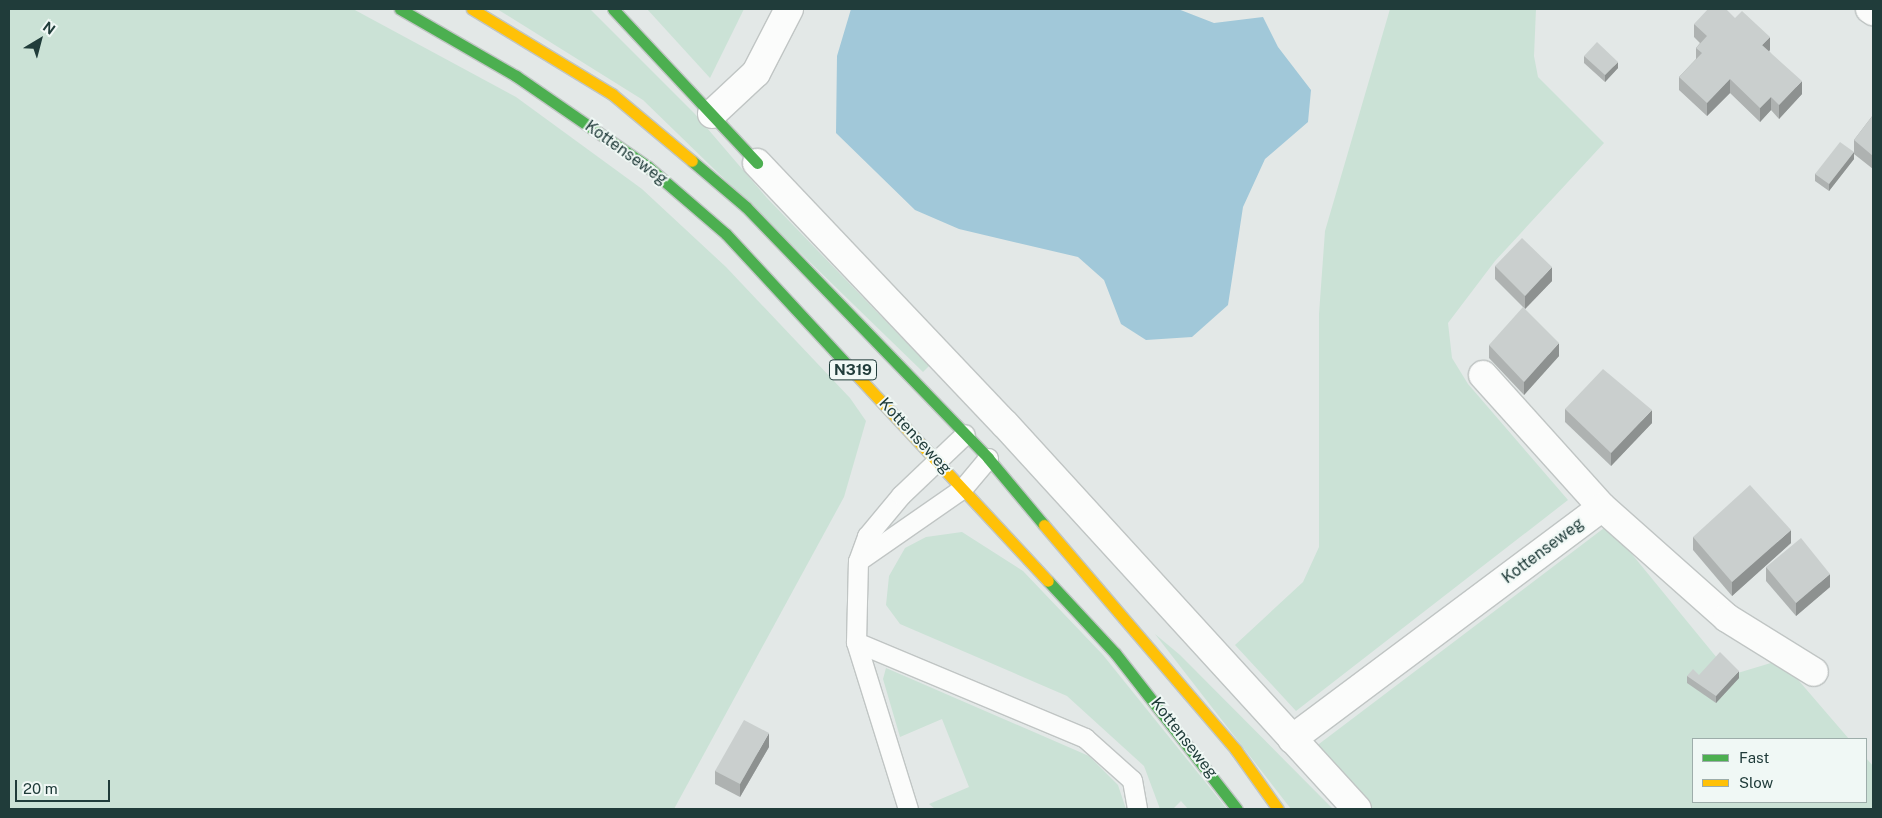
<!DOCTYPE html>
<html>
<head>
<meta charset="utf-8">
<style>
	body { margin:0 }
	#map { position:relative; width:1882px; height:818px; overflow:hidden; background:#e3e8e7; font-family:"Public Sans",sans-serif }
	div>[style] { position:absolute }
	.green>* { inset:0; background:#cbe2d6 }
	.water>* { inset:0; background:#a1c8d9 }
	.roads { filter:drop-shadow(1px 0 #c0c5c4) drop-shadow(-1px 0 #c0c5c4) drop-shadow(0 1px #c0c5c4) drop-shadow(0 -1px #c0c5c4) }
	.lane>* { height:19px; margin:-9.5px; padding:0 9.5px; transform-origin:9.5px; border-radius:9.5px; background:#fbfcfb }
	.street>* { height:28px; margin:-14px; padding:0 14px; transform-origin:14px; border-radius:14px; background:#fbfcfb }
	.fast>* { height:11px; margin:-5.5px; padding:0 5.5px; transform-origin:5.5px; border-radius:5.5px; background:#4caf50 }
	.slow>* { height:11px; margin:-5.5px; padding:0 5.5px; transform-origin:5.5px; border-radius:5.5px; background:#ffc107 }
	.wall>* { inset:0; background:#aeb2b1 }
	.shaded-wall>* { inset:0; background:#8d9190 }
	.building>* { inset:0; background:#cacfce }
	span { translate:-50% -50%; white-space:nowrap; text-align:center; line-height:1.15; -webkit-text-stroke:4px #f0f8f5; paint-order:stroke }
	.shield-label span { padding:1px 4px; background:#f0f8f5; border:1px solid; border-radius:4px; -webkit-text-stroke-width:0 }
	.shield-label { font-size:15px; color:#203c3a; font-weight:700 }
	.street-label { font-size:16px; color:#203c3a }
	.frame { position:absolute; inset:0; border:10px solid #203c3a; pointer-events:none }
	.legend { position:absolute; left:1692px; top:738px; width:175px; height:65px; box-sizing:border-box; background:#f0f8f5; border:1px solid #9dadaa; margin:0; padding:6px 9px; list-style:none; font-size:15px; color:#203c3a }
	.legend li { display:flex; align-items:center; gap:10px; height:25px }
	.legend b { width:25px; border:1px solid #9dadaa }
	.north { position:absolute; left:15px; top:15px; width:50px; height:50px; -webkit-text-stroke:4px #f0f8f5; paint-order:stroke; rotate:37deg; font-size:14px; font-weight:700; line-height:20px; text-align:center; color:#203c3a }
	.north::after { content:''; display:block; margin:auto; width:18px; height:22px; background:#203c3a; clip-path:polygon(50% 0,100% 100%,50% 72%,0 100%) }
	.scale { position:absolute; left:15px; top:780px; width:95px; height:22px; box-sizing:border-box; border:2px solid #203c3a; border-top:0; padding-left:6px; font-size:15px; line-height:18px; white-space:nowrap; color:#203c3a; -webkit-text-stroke:4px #f0f8f5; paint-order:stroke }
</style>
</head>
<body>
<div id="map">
	<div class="green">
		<div style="clip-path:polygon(9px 9px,353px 9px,516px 97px,642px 189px,726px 267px,850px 398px,866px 421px,844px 497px,674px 809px,9px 809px)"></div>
		<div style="clip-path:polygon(497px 9px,590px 9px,695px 114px,767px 198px,929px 366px,923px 372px,643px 100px)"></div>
		<div style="clip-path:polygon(647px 9px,744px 9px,710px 78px)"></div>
		<div style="clip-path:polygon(1390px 9px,1536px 9px,1534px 56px,1538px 77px,1604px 143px,1495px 261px,1448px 323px,1452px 358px,1468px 384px,1568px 500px,1296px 711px,1235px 645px,1303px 582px,1319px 547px,1319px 314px,1325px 231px)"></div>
		<div style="clip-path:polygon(1608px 525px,1731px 675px,1781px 660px,1849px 739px,1693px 739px,1693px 802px,1866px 802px,1866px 758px,1873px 766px,1873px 809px,1372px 809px,1315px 747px)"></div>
		<div style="clip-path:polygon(962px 532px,1023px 571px,1103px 655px,1227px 809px,1188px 809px,1181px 801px,1173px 809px,1160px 809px,1144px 766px,1067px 696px,900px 624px,886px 605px,889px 576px,905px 548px,926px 537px)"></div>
		<div style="clip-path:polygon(1155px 634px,1180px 655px,1333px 809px,1291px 809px)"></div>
		<div style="clip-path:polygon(886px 668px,1089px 756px,1118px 785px,1126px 809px,935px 809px,929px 804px,969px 787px,942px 719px,900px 737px,883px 679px)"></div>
	</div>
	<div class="water">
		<div style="clip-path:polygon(851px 9px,1178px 9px,1214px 23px,1263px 17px,1278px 47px,1311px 90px,1308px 122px,1265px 159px,1243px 207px,1228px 305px,1192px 337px,1146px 340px,1121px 324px,1104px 280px,1078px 257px,959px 229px,915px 210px,836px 133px,837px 56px)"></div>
	</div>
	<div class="roads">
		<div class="lane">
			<div style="left:858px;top:561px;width:128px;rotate:-34.8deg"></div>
			<div style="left:963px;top:488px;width:39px;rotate:-50deg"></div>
			<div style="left:856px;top:642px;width:248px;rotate:22.7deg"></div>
			<div style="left:1085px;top:738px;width:63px;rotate:41.8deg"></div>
			<div style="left:1132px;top:780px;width:29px;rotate:80deg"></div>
			<div style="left:908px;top:809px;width:175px;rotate:-107.3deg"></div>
			<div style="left:856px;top:642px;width:81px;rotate:-88.6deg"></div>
			<div style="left:858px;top:561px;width:27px;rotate:-70deg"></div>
			<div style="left:867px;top:536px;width:53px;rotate:-50.3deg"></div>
			<div style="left:901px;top:495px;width:88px;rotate:-43.6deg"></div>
		</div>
		<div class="street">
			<div style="left:1870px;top:9px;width:4px;rotate:34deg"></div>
			<div style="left:712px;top:114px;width:60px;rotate:-43deg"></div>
			<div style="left:756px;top:73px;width:72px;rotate:-62.7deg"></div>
			<div style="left:757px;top:163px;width:359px;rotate:46.5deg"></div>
			<div style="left:1004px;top:423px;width:523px;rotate:47.56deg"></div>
			<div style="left:1483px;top:375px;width:178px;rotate:48deg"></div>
			<div style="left:1602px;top:507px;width:167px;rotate:41.6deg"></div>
			<div style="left:1727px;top:618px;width:102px;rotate:31.8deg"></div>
			<div style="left:1292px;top:739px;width:387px;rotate:-36.8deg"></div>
		</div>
		<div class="fast">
			<div style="left:400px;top:9px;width:134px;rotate:30deg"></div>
			<div style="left:516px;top:76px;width:159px;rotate:34.5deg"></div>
			<div style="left:647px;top:166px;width:104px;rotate:40.7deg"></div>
			<div style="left:726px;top:234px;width:184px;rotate:47.2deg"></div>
			<div style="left:613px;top:9px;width:211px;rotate:46.9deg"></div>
			<div style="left:692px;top:161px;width:71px;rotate:40.4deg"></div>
			<div style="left:746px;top:207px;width:349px;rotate:46deg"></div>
			<div style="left:988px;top:458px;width:87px;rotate:50.1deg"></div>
			<div style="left:1048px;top:581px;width:98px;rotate:47.1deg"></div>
			<div style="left:1115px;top:653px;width:198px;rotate:52deg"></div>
		</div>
		<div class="slow">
			<div style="left:472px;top:9px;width:164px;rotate:31.3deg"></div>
			<div style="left:612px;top:94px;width:104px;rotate:39.9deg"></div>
			<div style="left:851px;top:369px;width:289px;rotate:47.1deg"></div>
			<div style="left:1044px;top:525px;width:296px;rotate:49.5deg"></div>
			<div style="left:1236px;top:750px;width:72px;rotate:54.6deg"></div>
		</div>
	</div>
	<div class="wall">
		<div style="clip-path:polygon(1694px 24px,1770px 50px,1769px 51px,1802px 94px,1779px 119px,1771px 110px,1760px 122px,1730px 93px,1707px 116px,1679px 90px,1679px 77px,1696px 59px,1696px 48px,1700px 43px,1694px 37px)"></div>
		<div style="clip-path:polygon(1584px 56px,1618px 68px,1605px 82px,1584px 63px)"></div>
		<div style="clip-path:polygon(1873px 115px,1873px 169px,1854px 154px,1854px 159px,1829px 191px,1815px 181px,1815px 174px,1854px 152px,1854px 140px)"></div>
		<div style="clip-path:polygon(1495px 266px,1552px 281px,1525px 309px,1495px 279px)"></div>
		<div style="clip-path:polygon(1489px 345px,1559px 356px,1524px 395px,1489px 358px)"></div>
		<div style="clip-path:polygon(1565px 409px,1652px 423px,1611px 466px,1565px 422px)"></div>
		<div style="clip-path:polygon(1693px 537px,1791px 543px,1732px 596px,1693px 550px)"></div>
		<div style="clip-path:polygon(1766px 567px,1830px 587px,1796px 616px,1766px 581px)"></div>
		<div style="clip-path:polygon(1699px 675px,1739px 678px,1716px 703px,1687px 683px,1687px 676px)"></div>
		<div style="clip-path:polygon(769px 747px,740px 797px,715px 784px,715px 771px)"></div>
	</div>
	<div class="shaded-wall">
		<div style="clip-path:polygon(1770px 37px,1770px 50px,1762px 58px,1762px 45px)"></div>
		<div style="clip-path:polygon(1618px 62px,1618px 68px,1605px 82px,1605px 75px)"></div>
		<div style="clip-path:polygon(1730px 79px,1730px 93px,1707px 116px,1707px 103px)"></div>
		<div style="clip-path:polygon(1802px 81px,1802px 94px,1779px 119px,1779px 105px)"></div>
		<div style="clip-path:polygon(1771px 97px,1771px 110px,1760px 122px,1760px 108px)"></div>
		<div style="clip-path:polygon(1854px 152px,1854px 159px,1829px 191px,1829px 184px)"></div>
		<div style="clip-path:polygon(1552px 267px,1552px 281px,1525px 309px,1525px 296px)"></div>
		<div style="clip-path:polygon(1559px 343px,1559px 356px,1524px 395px,1524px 382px)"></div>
		<div style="clip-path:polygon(1652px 410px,1652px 423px,1611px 466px,1611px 453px)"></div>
		<div style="clip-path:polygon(1791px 530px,1791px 543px,1732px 596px,1732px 582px)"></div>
		<div style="clip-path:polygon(1830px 574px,1830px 587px,1796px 616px,1796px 603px)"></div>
		<div style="clip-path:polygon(1739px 671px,1739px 678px,1716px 703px,1716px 696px)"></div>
		<div style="clip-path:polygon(769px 733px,769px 747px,740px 797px,740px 784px)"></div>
	</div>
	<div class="building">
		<div style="clip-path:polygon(1708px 9px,1726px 9px,1735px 18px,1742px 11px,1770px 37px,1762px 45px,1802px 81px,1779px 105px,1771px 97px,1760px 108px,1730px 79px,1707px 103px,1679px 77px,1702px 53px,1696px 48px,1707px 36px,1694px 24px)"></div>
		<div style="clip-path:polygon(1597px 42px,1618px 62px,1605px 75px,1584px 56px)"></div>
		<div style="clip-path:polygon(1873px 115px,1873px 156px,1854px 140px)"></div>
		<div style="clip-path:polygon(1840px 142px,1854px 152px,1829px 184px,1815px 174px)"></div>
		<div style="clip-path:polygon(1522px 238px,1552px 267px,1525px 296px,1495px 266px)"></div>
		<div style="clip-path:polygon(1523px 307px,1559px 343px,1524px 382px,1489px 345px)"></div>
		<div style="clip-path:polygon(1603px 369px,1652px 410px,1611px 453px,1565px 409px)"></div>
		<div style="clip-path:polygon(1750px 485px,1791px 530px,1732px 582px,1693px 537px)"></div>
		<div style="clip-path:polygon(1801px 538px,1830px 574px,1796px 603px,1766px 567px)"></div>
		<div style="clip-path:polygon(1720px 652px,1739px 671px,1716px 696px,1687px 676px,1693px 669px,1699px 675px)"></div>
		<div style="clip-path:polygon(744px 720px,769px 733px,740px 784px,715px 771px)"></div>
	</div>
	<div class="shield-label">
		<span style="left:853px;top:370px">N319</span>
	</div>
	<div class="street-label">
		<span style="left:626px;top:153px;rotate:36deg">Kottenseweg</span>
		<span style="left:915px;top:436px;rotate:47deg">Kottenseweg</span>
		<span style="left:1543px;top:551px;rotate:-37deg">Kottenseweg</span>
		<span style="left:1184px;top:738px;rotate:52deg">Kottenseweg</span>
	</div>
	<div class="frame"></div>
	<ul class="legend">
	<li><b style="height:6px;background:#4caf50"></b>Fast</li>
	<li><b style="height:6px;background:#ffc107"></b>Slow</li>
	</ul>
	<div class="north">N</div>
	<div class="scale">20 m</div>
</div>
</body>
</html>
